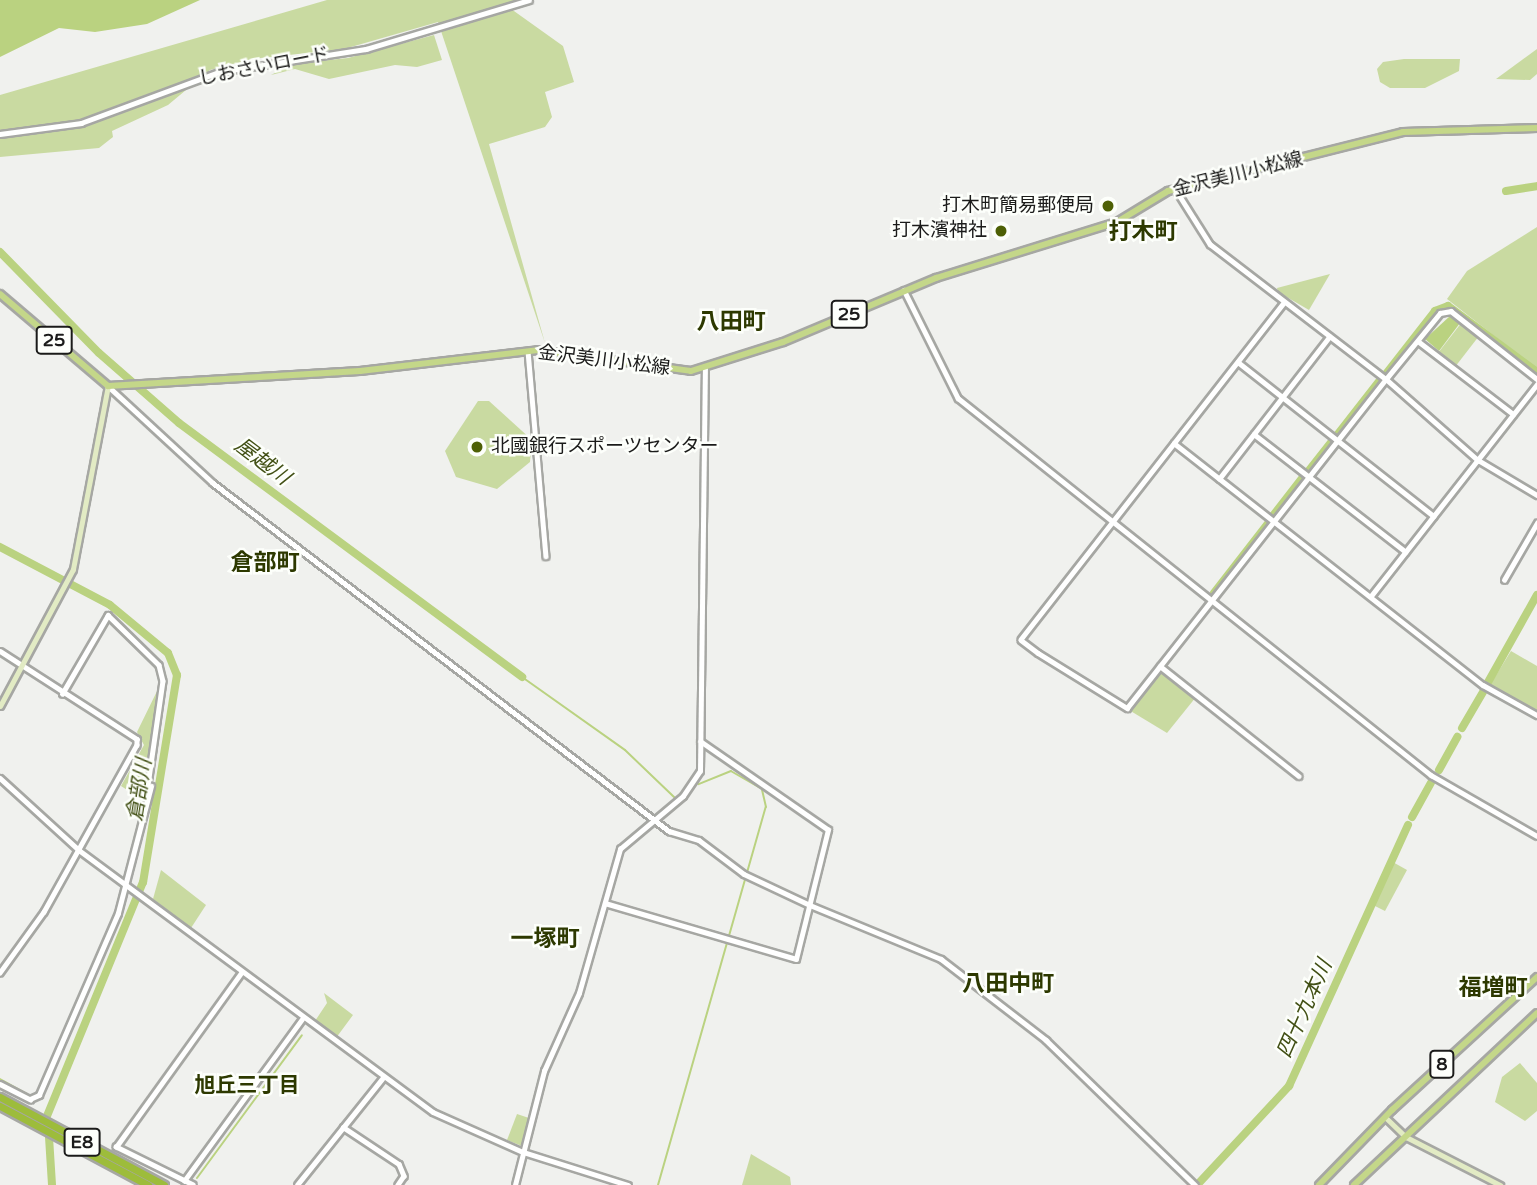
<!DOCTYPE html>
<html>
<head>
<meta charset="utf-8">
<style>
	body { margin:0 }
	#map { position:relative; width:1537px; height:1185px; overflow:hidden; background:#f0f1ee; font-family:"Varela Round","Noto Sans JP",sans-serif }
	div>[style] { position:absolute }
	.green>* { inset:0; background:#c9daa1 }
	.water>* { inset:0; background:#bad280 }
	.stream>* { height:2px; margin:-1px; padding:0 1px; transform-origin:1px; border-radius:1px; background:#bad280 }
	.river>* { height:8px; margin:-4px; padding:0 4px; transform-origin:4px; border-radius:4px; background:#bad280 }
	.roads { filter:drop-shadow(2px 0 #a6a7a3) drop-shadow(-2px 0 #a6a7a3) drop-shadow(0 2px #a6a7a3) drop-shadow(0 -2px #a6a7a3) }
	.tertiary>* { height:4.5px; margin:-2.25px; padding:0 2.25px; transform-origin:2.25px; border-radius:2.25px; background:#fff }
	.secondary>* { height:5px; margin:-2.5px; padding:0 2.5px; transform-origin:2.5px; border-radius:2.5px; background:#e2ebc4 }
	.primary>* { height:6px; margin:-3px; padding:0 3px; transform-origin:3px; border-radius:3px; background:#c4d789 }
	.motorway>* { height:7px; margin:-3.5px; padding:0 3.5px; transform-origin:3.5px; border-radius:3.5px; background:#9dbc3b }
	.dots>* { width:19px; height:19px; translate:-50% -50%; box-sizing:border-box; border:4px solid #fdfffb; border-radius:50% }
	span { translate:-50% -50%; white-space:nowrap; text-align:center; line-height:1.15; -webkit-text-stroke:5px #fdfffb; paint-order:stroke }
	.shield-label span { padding:2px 5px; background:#fdfffb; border:2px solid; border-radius:5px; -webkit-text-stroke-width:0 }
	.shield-label { font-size:18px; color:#1b1b1a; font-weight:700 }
	.street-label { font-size:19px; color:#1b1b1a }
	.poi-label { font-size:19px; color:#1b1b1a }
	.right { translate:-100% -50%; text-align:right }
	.left { translate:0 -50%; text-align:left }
	.water-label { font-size:21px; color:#425015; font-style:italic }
	.neighbourhood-label { font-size:21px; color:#2d3900; font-weight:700 }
	.quarter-label { font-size:23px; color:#2d3900; font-weight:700 }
</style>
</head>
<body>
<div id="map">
	<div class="green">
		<div style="clip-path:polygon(327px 0,518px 0,504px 4px,563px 46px,574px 82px,545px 92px,552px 117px,545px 127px,489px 144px,545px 343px,438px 22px,344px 49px,252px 59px,210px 70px,168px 105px,112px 131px,113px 137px,99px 148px,0 157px,0 95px)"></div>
		<div style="clip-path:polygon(434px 35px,442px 60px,417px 67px,395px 65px,329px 79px,295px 69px,271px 75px,292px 64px,348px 58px)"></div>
		<div style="clip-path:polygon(1537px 49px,1537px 74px,1530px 80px,1496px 79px)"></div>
		<div style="clip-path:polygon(1404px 59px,1460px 59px,1459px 71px,1425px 88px,1390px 88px,1380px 82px,1377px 69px,1383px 62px)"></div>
		<div style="clip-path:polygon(1537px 227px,1537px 369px,1447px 299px,1467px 271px)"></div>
		<div style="clip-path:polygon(1330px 274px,1309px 310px,1278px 292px,1277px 288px)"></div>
		<div style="clip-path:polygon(1462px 322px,1479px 336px,1455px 367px,1438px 353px)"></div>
		<div style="clip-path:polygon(478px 401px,489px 401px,532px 440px,530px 462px,497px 489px,456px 477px,445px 451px)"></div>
		<div style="clip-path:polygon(1511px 651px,1537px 666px,1537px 711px,1490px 685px)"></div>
		<div style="clip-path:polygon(1161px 669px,1196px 697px,1167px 733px,1129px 710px)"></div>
		<div style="clip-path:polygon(161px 683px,146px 777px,141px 799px,121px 786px,144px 745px,137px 732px)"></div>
		<div style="clip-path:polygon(1391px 861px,1407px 870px,1385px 911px,1373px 905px)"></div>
		<div style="clip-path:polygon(161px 870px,206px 905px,191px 928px,153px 899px)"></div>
		<div style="clip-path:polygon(324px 993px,353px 1015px,336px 1038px,315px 1021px,327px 1003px)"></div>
		<div style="clip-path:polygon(1520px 1063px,1537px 1083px,1537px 1111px,1525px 1121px,1495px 1102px,1502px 1077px)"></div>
		<div style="clip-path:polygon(517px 1114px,529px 1118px,522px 1146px,507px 1140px)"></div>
		<div style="clip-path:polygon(751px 1154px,790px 1177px,791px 1185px,742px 1185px)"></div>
	</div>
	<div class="water">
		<div style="clip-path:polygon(0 0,200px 0,147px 24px,95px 32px,59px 28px,0 57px)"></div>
		<div style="clip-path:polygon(1450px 316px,1460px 323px,1439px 351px,1425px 339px)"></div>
	</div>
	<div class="stream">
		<div style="left:522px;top:677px;width:126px;rotate:35.3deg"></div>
		<div style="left:625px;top:750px;width:69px;rotate:43.8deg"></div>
		<div style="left:0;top:1079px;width:31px;rotate:29deg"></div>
		<div style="left:197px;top:1178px;width:177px;rotate:-53.7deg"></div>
		<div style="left:658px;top:1185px;width:393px;rotate:-74.1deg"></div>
		<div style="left:766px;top:807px;width:18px;rotate:-103deg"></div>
		<div style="left:762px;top:789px;width:36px;rotate:-150deg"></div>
		<div style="left:731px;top:771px;width:35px;rotate:158deg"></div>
	</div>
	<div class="river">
		<div style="left:1506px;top:191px;width:31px;rotate:-9deg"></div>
		<div style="left:0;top:252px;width:141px;rotate:45.6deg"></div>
		<div style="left:99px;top:353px;width:106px;rotate:41.2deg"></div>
		<div style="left:179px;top:423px;width:427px;rotate:36.5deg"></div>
		<div style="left:1386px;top:374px;width:80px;rotate:-52.1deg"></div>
		<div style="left:1435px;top:311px;width:14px;rotate:-21deg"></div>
		<div style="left:1448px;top:306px;width:111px;rotate:36.6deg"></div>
		<div style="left:1338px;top:434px;width:68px;rotate:-52.1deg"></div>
		<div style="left:1307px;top:473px;width:42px;rotate:-51.8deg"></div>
		<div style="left:1272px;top:517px;width:51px;rotate:-52.2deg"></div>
		<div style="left:0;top:547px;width:124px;rotate:27.8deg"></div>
		<div style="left:110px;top:605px;width:75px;rotate:39.6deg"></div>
		<div style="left:168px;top:653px;width:24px;rotate:68deg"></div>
		<div style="left:177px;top:675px;width:210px;rotate:99.3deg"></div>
		<div style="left:143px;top:882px;width:253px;rotate:112.3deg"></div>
		<div style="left:1214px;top:593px;width:90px;rotate:-52.2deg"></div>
		<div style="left:1487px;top:684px;width:102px;rotate:-60.7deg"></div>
		<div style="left:1462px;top:728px;width:42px;rotate:-59.7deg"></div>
		<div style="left:1439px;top:770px;width:38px;rotate:-61deg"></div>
		<div style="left:1412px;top:817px;width:39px;rotate:-61deg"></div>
		<div style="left:49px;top:1137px;width:48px;rotate:86.4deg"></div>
		<div style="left:1198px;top:1184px;width:134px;rotate:-47.1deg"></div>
		<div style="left:1289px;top:1086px;width:287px;rotate:-65.5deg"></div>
	</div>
	<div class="roads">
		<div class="tertiary">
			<div style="left:0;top:134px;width:82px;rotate:-7.7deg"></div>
			<div style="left:81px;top:123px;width:147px;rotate:-20.3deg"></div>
			<div style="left:219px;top:72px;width:149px;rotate:-8.9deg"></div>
			<div style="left:366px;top:49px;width:170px;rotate:-16.7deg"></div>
			<div style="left:1176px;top:190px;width:64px;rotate:57.8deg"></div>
			<div style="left:1210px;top:244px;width:222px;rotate:37.5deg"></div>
			<div style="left:1386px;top:379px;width:85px;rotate:-50.7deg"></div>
			<div style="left:1440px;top:313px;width:11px;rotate:-10deg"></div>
			<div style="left:1451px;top:311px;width:110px;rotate:38.3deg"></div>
			<div style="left:904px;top:290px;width:121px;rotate:63.4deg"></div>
			<div style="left:958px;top:398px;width:605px;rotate:38.56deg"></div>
			<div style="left:1431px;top:775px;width:122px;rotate:29.9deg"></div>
			<div style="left:1284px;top:303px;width:427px;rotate:128deg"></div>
			<div style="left:1021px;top:640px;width:21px;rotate:37deg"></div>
			<div style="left:1038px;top:653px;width:105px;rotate:31.7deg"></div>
			<div style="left:1127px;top:708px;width:419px;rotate:-51.8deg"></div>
			<div style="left:1386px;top:379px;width:123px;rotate:41.4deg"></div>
			<div style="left:1478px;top:460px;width:69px;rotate:30.7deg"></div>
			<div style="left:1418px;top:341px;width:120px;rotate:37.5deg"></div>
			<div style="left:528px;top:351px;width:206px;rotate:85deg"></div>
			<div style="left:1238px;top:362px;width:249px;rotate:38.2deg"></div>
			<div style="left:108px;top:386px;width:143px;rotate:42.7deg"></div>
			<div style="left:213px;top:483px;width:574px;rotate:37.35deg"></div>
			<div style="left:669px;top:831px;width:31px;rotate:17deg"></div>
			<div style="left:699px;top:840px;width:56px;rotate:37.1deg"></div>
			<div style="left:744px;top:874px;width:73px;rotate:25.2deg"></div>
			<div style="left:810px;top:905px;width:142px;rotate:22.4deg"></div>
			<div style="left:941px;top:959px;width:133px;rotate:37.6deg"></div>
			<div style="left:1046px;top:1040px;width:208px;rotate:44.2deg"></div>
			<div style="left:1254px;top:434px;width:192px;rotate:37.8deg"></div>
			<div style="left:1174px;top:443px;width:392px;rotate:38.1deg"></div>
			<div style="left:1483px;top:685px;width:62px;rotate:29.1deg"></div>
			<div style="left:1219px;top:479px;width:180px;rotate:-52.2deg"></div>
			<div style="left:1504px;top:580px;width:66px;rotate:-59.9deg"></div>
			<div style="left:1371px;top:596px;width:269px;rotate:-51.9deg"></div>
			<div style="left:0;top:651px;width:163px;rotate:32.7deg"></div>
			<div style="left:137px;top:739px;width:6px;rotate:90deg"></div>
			<div style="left:137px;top:745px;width:191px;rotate:119.1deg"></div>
			<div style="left:44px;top:912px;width:75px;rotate:125.8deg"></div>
			<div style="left:1160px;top:666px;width:177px;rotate:38.4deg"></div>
			<div style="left:62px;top:694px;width:91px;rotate:-59.8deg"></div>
			<div style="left:108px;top:615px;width:71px;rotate:44.4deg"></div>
			<div style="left:159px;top:665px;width:16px;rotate:76deg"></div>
			<div style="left:163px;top:681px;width:105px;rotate:98.2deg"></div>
			<div style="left:0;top:778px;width:107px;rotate:42.3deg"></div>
			<div style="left:79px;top:850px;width:440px;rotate:36.5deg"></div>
			<div style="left:433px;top:1112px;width:98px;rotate:24deg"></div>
			<div style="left:523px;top:1152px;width:110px;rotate:17.4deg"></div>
			<div style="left:605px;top:903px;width:199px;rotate:16.3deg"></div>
			<div style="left:796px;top:959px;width:133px;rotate:-76.1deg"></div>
			<div style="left:828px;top:830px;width:155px;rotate:-145.3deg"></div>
			<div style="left:0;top:1084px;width:34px;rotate:27deg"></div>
			<div style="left:30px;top:1099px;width:10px;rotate:-24deg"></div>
			<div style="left:39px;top:1095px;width:198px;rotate:-66.5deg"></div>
			<div style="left:118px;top:913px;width:131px;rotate:-75.4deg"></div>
			<div style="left:343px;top:1127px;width:67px;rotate:33.5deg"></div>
			<div style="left:399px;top:1164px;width:13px;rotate:67deg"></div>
			<div style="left:404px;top:1176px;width:11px;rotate:124deg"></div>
			<div style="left:184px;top:1181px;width:200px;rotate:-53.9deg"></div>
			<div style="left:193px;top:1185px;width:86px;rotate:-153.7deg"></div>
			<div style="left:116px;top:1147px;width:214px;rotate:-54.3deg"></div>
			<div style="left:297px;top:1185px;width:136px;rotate:-51.3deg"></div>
			<div style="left:515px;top:1185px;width:118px;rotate:-75.7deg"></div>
			<div style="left:544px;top:1071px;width:85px;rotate:-65.8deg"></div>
			<div style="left:579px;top:993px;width:150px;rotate:-74.1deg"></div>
			<div style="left:620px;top:849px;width:82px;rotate:-40.1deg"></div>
			<div style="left:683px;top:796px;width:30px;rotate:-56deg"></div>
			<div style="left:700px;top:771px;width:402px;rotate:-89.3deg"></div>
		</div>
		<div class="secondary">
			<div style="left:0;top:706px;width:155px;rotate:-61.9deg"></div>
			<div style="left:73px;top:569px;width:186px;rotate:-79.2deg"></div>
			<div style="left:1385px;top:1117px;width:29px;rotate:44deg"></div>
			<div style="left:1406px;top:1137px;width:106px;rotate:27.1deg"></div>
		</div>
		<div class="primary">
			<div style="left:0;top:294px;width:142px;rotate:40.4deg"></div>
			<div style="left:108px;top:386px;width:252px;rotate:-3.4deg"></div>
			<div style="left:360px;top:371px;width:179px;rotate:-6.7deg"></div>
			<div style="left:538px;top:350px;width:154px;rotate:7.8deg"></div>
			<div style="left:691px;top:371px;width:96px;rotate:-17.5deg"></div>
			<div style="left:783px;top:342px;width:166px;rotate:-22.7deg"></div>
			<div style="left:936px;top:278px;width:189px;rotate:-17.2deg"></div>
			<div style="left:1117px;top:222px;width:60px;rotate:-31.3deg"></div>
			<div style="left:1168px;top:191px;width:242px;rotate:-14.1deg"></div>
			<div style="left:1403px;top:132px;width:134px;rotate:-1.7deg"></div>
			<div style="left:1319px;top:1185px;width:105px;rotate:-45.8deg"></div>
			<div style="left:1392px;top:1110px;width:197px;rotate:-42.5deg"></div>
			<div style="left:1354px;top:1185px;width:251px;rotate:-43.2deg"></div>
		</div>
		<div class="motorway">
			<div style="left:0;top:1097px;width:186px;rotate:28.2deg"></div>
			<div style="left:0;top:1106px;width:168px;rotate:28.1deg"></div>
		</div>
	</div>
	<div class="dots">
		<div style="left:1108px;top:206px;background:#4e6006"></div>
		<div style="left:1001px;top:231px;background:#4e6006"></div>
		<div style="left:477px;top:447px;background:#4e6006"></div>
	</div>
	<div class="shield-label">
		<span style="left:849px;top:314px">25</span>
		<span style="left:54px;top:340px">25</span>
		<span style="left:1442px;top:1064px">8</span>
		<span style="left:82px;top:1142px">E8</span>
	</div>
	<div class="street-label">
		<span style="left:264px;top:67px;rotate:-11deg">しおさいロード</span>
		<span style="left:1238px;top:175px;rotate:-14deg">金沢美川小松線</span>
		<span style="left:604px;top:361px;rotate:7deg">金沢美川小松線</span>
	</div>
	<div class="poi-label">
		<span class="right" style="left:1094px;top:206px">打木町簡易郵便局</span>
		<span class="right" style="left:987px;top:231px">打木濱神社</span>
		<span class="left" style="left:491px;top:447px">北國銀行スポーツセンター</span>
	</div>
	<div class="water-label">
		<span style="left:262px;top:462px;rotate:37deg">屋越川</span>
		<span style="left:140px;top:790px;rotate:-81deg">倉部川</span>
		<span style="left:1305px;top:1009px;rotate:-66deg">四十九本川</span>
	</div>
	<div class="neighbourhood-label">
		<span style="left:247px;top:1086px">旭丘三丁目</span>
	</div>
	<div class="quarter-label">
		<span style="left:1143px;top:232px">打木町</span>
		<span style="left:731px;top:322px">八田町</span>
		<span style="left:265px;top:563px">倉部町</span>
		<span style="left:545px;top:939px">一塚町</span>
		<span style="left:1008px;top:984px">八田中町</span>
		<span style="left:1493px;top:988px">福増町</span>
	</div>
</div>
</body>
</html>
